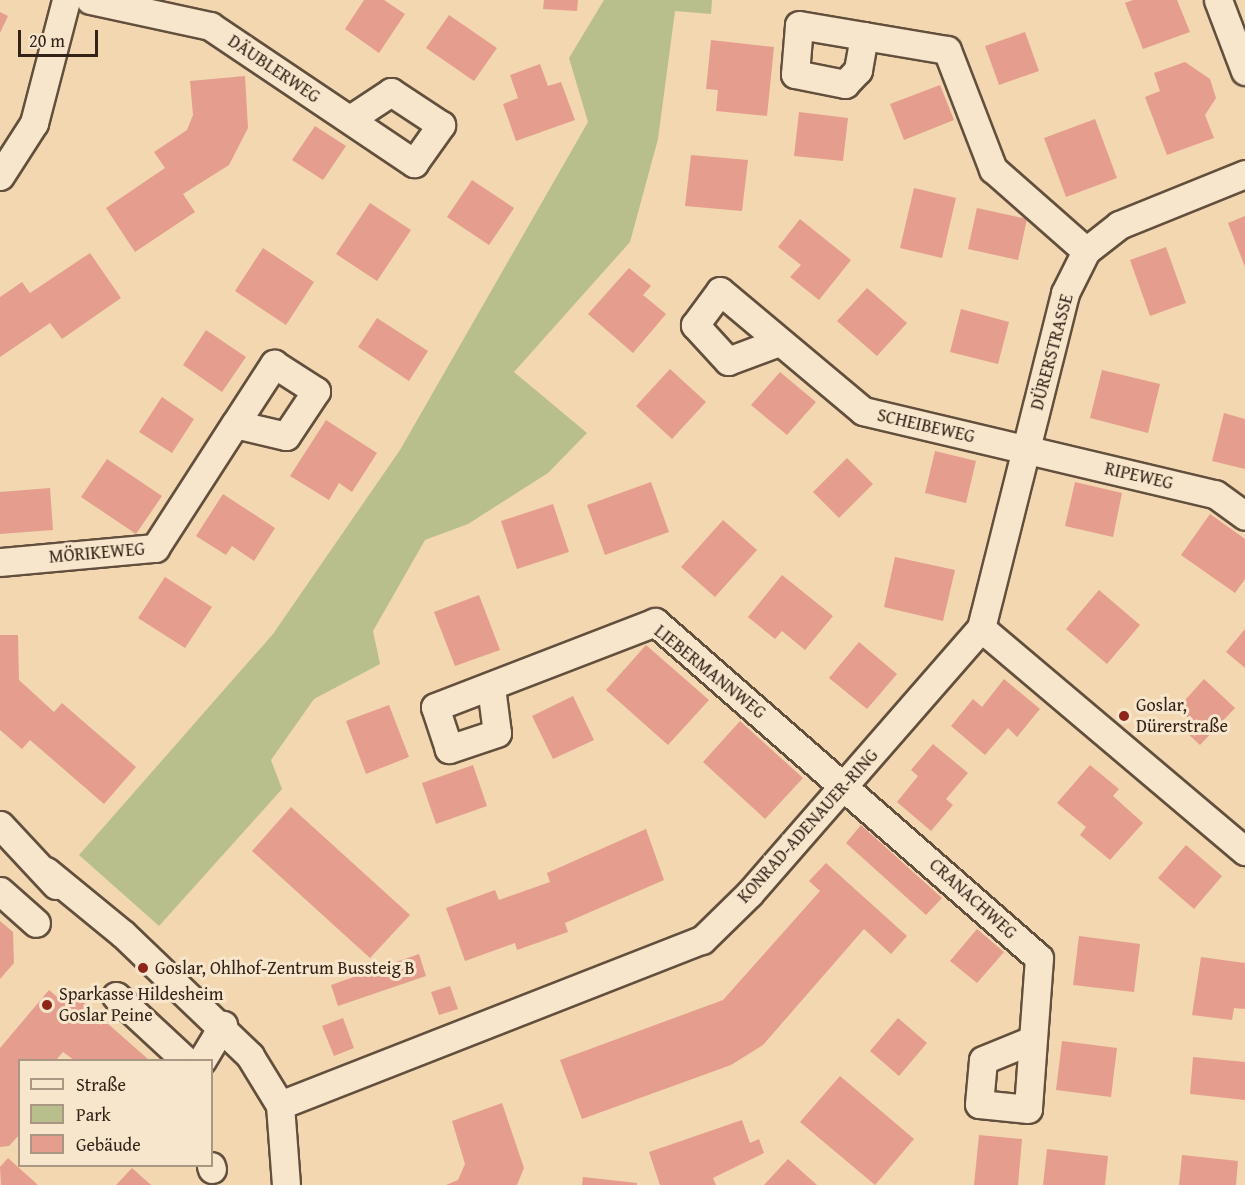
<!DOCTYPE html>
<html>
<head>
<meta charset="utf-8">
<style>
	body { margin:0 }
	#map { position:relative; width:1245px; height:1185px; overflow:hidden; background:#f2d7b0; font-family:"Gentium Book Plus",serif }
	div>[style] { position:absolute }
	.green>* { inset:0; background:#b8bf8d }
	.building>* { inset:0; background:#e59e8e }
	.roads { filter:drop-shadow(2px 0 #634f3d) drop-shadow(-2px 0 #634f3d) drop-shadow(0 2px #634f3d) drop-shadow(0 -2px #634f3d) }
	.street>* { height:27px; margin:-13.5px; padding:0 13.5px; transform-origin:13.5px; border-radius:13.5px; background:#f7e5cc }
	.dots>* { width:16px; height:16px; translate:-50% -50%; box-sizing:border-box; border:3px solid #f7e5cc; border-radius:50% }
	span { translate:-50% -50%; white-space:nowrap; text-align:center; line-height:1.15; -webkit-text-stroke:6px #f7e5cc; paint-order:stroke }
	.street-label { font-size:18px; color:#332217 }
	.poi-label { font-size:18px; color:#332217 }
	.left { translate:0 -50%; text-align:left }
	.legend { position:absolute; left:18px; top:1059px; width:195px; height:108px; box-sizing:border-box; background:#f7e5cc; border:2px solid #a99784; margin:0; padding:8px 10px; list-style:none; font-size:18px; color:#332217 }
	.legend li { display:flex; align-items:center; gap:12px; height:30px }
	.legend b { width:30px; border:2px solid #a99784 }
	.scale { position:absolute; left:18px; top:30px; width:80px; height:27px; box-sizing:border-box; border:3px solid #332217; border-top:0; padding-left:8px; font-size:18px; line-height:21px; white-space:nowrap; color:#332217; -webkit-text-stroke:4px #f7e5cc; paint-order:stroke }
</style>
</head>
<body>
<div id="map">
	<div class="green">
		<div style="clip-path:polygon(604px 0,712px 0,711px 14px,675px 11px,658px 139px,630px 242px,514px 372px,587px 433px,548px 473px,468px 524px,425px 540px,373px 631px,380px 664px,314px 699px,271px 760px,282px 789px,159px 926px,79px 855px,273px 634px,400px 450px,588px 122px,569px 58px)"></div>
	</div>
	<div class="building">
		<div style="clip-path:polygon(364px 0,384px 0,405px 14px,379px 53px,345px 29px)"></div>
		<div style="clip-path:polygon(544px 0,578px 0,577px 11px,543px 9px)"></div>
		<div style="clip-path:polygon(1133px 0,1177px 0,1190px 32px,1143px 49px,1125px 3px)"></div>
		<div style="clip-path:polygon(0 12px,8px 16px,0 33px)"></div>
		<div style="clip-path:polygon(449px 15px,497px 48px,474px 81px,426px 48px)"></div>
		<div style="clip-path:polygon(1025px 32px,1039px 71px,999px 85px,985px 46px)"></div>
		<div style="clip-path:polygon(711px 40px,774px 47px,767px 116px,716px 111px,718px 90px,706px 89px)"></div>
		<div style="clip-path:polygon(1185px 62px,1210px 79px,1216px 98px,1205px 115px,1214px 138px,1167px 155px,1145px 97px,1160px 91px,1154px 73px)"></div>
		<div style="clip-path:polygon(540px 64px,548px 86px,561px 82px,575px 120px,516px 141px,503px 104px,518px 98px,510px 75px)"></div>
		<div style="clip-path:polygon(245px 76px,248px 128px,229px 165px,183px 194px,195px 212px,135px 252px,106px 208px,165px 168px,154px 152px,187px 130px,193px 115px,190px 81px)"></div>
		<div style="clip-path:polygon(940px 85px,954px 120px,904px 140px,890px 104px)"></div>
		<div style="clip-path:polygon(799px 112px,848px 118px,843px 161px,794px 156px)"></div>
		<div style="clip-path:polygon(1095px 119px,1117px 178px,1066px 197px,1044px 138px)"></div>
		<div style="clip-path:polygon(315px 126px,346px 146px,323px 180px,292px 160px)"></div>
		<div style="clip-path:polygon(691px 155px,748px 160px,742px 211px,685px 206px)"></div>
		<div style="clip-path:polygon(472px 180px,514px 208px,489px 245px,447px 217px)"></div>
		<div style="clip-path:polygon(914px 188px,956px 198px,942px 258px,900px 248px)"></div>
		<div style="clip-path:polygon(370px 203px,411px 230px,377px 281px,336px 254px)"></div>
		<div style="clip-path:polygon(977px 208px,1027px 219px,1018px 260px,968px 249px)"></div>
		<div style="clip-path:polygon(1245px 216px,1245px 267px,1228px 223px)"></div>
		<div style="clip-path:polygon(800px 219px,851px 260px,819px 300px,790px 277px,801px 265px,778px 247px)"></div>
		<div style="clip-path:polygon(1166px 247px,1186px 303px,1150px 316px,1130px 260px)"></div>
		<div style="clip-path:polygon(263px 248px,314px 282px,286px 325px,235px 291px)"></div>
		<div style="clip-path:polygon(90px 253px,121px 298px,62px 339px,50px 323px,0 357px,0 297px,22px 282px,30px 293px)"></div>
		<div style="clip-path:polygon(629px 268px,651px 286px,643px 295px,666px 314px,633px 353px,588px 314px)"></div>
		<div style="clip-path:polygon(867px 288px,907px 323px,877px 356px,837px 321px)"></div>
		<div style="clip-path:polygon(961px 309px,1009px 322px,998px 364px,950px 352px)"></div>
		<div style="clip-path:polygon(377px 318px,428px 351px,409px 381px,358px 347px)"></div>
		<div style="clip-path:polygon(206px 330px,246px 357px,222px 392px,183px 365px)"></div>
		<div style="clip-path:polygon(670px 369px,706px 402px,672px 439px,636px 406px)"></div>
		<div style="clip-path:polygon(1102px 370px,1160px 384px,1148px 433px,1090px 418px)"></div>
		<div style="clip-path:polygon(780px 372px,816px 402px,787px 435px,751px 405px)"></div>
		<div style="clip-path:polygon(162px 397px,194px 419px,172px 453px,139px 432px)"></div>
		<div style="clip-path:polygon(1224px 413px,1245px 419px,1245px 469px,1212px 461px)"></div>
		<div style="clip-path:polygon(326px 420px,377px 453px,352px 492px,339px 483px,329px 500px,290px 476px)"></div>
		<div style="clip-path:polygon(935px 451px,976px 461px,966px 503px,925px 493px)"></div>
		<div style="clip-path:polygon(847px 458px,873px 484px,839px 518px,813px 492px)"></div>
		<div style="clip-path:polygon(107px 459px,162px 496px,136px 534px,81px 497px)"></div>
		<div style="clip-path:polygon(651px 482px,669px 532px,605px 555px,587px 505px)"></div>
		<div style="clip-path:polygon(1075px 482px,1122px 493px,1113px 537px,1065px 526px)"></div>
		<div style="clip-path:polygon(50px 488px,53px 530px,0 534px,0 492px)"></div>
		<div style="clip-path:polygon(223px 494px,275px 528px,254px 561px,232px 546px,226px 555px,196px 536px)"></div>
		<div style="clip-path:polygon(553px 504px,569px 552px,517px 569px,501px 521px)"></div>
		<div style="clip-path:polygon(1210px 514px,1245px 539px,1245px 579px,1235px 593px,1181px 555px)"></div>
		<div style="clip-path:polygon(723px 520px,757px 550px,715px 597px,681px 567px)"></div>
		<div style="clip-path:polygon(895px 557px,955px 570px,943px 621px,884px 607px)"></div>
		<div style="clip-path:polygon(782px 575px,833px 616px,805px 650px,782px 631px,775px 639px,748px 617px)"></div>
		<div style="clip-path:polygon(165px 577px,212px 607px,185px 648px,138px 618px)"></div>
		<div style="clip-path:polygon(1099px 590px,1140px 625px,1107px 664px,1066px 629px)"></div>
		<div style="clip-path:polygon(479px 595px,500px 650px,455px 666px,434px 612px)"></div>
		<div style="clip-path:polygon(1245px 629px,1245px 668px,1226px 652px)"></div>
		<div style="clip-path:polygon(0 635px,18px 635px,19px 680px,54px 712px,62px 703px,136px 767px,104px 804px,30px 740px,22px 749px,0 730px)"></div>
		<div style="clip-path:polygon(859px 642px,897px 674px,867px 709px,829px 678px)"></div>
		<div style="clip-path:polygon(646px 645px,709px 700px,668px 745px,606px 690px)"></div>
		<div style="clip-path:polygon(1004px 679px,1040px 709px,1017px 737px,1008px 728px,985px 755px,951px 726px,973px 699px,982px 707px)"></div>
		<div style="clip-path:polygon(1204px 679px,1235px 708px,1200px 745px,1185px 731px,1193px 722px,1178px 708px)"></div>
		<div style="clip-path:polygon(573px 696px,594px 740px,553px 759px,532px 716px)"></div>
		<div style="clip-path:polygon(389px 705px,409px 757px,366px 774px,346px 721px)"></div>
		<div style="clip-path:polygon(740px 721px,803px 778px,765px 819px,703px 762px)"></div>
		<div style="clip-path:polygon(933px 744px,968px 773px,946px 799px,953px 805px,931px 831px,897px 802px,918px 776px,911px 770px)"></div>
		<div style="clip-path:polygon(473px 765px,487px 806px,436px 824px,422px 783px)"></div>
		<div style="clip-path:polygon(1090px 765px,1119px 789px,1113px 796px,1143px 823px,1110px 860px,1080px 835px,1086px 827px,1057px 803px)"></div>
		<div style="clip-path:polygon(291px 807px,410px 915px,370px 958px,252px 851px)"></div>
		<div style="clip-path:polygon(861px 825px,942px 898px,926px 915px,846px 843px)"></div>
		<div style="clip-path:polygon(646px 829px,664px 880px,565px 923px,568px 932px,517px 950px,515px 943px,465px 961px,446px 908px,495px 890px,499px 900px,550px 882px,547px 873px)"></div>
		<div style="clip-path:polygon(1186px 845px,1222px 876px,1194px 909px,1158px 878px)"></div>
		<div style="clip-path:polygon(826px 863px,907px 936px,891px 954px,864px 929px,763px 1045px,731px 1065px,582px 1119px,560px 1060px,723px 1000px,820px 891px,809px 881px)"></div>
		<div style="clip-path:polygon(0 921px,13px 932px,14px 963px,0 979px)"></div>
		<div style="clip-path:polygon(977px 929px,1004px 952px,977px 983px,950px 961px)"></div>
		<div style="clip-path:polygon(1079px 936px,1140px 944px,1134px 992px,1073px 985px)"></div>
		<div style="clip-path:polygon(419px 954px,426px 976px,338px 1006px,331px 985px)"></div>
		<div style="clip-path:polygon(1201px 957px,1245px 963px,1245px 1009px,1234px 1008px,1232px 1020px,1192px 1015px)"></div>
		<div style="clip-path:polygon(450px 986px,458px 1009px,439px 1015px,431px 992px)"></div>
		<div style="clip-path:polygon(49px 990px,63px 1002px,72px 992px,149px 1060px,74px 1060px,63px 1052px,56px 1060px,20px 1060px,20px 1134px,9px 1146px,0 1147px,0 1048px)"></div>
		<div style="clip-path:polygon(343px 1018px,354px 1048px,334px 1056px,322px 1026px)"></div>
		<div style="clip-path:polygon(898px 1018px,927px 1043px,899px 1076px,870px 1051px)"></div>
		<div style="clip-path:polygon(1062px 1041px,1117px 1048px,1111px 1097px,1056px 1090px)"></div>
		<div style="clip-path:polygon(1193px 1057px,1245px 1062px,1245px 1100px,1190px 1094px)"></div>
		<div style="clip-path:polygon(840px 1076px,914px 1139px,875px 1185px,800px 1122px)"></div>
		<div style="clip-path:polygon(502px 1103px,524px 1168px,517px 1185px,446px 1185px,458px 1180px,465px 1164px,452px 1121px)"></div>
		<div style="clip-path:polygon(742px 1120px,750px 1143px,759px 1139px,764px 1153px,713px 1178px,716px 1185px,660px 1185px,649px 1152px)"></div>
		<div style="clip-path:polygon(979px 1135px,1022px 1139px,1018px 1185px,974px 1185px)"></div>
		<div style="clip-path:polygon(1047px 1149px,1108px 1156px,1105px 1185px,1043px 1185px)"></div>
		<div style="clip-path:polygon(1182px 1155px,1238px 1161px,1236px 1185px,1179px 1185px)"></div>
		<div style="clip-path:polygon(8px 1158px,38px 1185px,1px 1185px,0 1167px)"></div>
		<div style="clip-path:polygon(788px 1159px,817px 1185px,764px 1185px)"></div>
		<div style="clip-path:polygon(132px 1168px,151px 1185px,116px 1185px)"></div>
		<div style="clip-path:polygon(583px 1177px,637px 1183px,637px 1185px,582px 1185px)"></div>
	</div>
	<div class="roads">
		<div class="street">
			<div style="left:90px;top:0;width:123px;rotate:12.2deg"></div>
			<div style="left:210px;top:26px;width:246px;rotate:33.9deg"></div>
			<div style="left:414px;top:163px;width:47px;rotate:-54.6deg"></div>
			<div style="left:441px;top:125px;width:60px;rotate:-146.6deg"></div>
			<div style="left:391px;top:92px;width:49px;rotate:146.6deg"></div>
			<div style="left:1218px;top:0;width:76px;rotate:69.2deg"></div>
			<div style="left:864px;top:36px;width:35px;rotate:100deg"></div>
			<div style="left:858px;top:70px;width:19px;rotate:133deg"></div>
			<div style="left:845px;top:84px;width:51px;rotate:-168.7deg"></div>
			<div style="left:795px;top:74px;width:49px;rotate:-85.3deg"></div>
			<div style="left:799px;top:25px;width:66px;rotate:9.6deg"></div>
			<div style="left:864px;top:36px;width:84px;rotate:9.6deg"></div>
			<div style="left:947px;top:50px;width:128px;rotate:68.9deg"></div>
			<div style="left:993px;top:169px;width:124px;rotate:41.4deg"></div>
			<div style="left:0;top:176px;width:63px;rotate:-57.3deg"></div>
			<div style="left:34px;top:123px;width:127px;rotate:-75.4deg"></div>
			<div style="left:776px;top:343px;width:51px;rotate:159.4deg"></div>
			<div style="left:728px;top:361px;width:49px;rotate:-132.5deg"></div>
			<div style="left:695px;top:325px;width:42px;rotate:-53.7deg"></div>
			<div style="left:720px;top:291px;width:187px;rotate:40deg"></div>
			<div style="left:863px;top:411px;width:362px;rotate:13.3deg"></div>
			<div style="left:1215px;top:494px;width:37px;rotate:36deg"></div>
			<div style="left:0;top:562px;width:156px;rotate:-5.2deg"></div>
			<div style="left:155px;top:548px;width:148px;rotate:-57.2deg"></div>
			<div style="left:235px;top:424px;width:72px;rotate:-57deg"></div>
			<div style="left:274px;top:364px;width:50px;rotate:32.7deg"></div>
			<div style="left:316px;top:391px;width:54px;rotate:123.7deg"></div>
			<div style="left:286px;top:436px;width:52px;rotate:-166.8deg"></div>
			<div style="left:981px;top:628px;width:345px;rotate:-75.9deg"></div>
			<div style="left:1065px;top:293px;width:47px;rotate:-63.4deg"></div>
			<div style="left:1086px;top:251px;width:42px;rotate:-38.2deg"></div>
			<div style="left:1119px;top:225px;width:136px;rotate:-22deg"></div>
			<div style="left:491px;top:687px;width:46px;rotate:82.6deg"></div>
			<div style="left:497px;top:733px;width:51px;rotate:161.6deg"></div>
			<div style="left:449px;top:749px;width:44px;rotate:-108.4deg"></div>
			<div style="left:435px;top:707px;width:236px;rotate:-21.1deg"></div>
			<div style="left:655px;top:622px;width:510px;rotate:41.19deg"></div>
			<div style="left:1039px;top:958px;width:151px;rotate:94.2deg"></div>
			<div style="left:1028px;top:1109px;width:49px;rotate:-174.2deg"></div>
			<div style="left:979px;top:1104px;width:44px;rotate:-84.8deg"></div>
			<div style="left:983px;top:1060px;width:53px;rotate:-22.2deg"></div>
			<div style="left:0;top:825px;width:82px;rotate:47deg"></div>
			<div style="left:46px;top:871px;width:99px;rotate:39.3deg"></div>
			<div style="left:123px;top:934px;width:176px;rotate:43.8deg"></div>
			<div style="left:250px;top:1056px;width:57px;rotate:58.5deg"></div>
			<div style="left:280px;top:1105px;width:80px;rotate:85.7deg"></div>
			<div style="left:0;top:891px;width:48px;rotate:41.6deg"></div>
			<div style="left:116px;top:996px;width:94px;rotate:42.8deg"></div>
			<div style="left:202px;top:1060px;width:41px;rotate:-59deg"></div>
			<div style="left:280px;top:1105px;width:453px;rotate:-21.4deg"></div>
			<div style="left:702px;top:940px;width:66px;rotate:-44.4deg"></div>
			<div style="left:749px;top:894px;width:353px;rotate:-48.9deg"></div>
			<div style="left:981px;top:628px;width:346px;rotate:40.2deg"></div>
			<div style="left:211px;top:1166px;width:3px;rotate:72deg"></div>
		</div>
	</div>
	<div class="dots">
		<div style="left:1124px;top:716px;background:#8f2418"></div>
		<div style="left:143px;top:968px;background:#8f2418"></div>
		<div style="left:47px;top:1005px;background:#8f2418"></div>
	</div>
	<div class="street-label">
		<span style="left:274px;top:69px;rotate:34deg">DÄUBLERWEG</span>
		<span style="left:1052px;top:352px;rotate:-75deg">DÜRERSTRASSE</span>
		<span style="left:926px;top:426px;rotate:13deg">SCHEIBEWEG</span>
		<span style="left:1139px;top:476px;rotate:13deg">RIPEWEG</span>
		<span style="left:97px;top:553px;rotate:-5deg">MÖRIKEWEG</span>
		<span style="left:710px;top:672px;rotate:39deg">LIEBERMANNWEG</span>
		<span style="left:808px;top:826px;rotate:-48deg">KONRAD-ADENAUER-RING</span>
		<span style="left:973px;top:899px;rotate:42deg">CRANACHWEG</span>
	</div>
	<div class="poi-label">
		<span class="left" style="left:1136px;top:716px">Goslar,<br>Dürerstraße</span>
		<span class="left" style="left:155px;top:968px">Goslar, Ohlhof-Zentrum Bussteig B</span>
		<span class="left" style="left:59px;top:1005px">Sparkasse Hildesheim<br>Goslar Peine</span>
	</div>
	<ul class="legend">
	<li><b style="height:8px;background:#f7e5cc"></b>Straße</li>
	<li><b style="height:16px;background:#b8bf8d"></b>Park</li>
	<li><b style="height:16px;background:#e59e8e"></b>Gebäude</li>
	</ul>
	<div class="scale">20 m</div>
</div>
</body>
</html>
